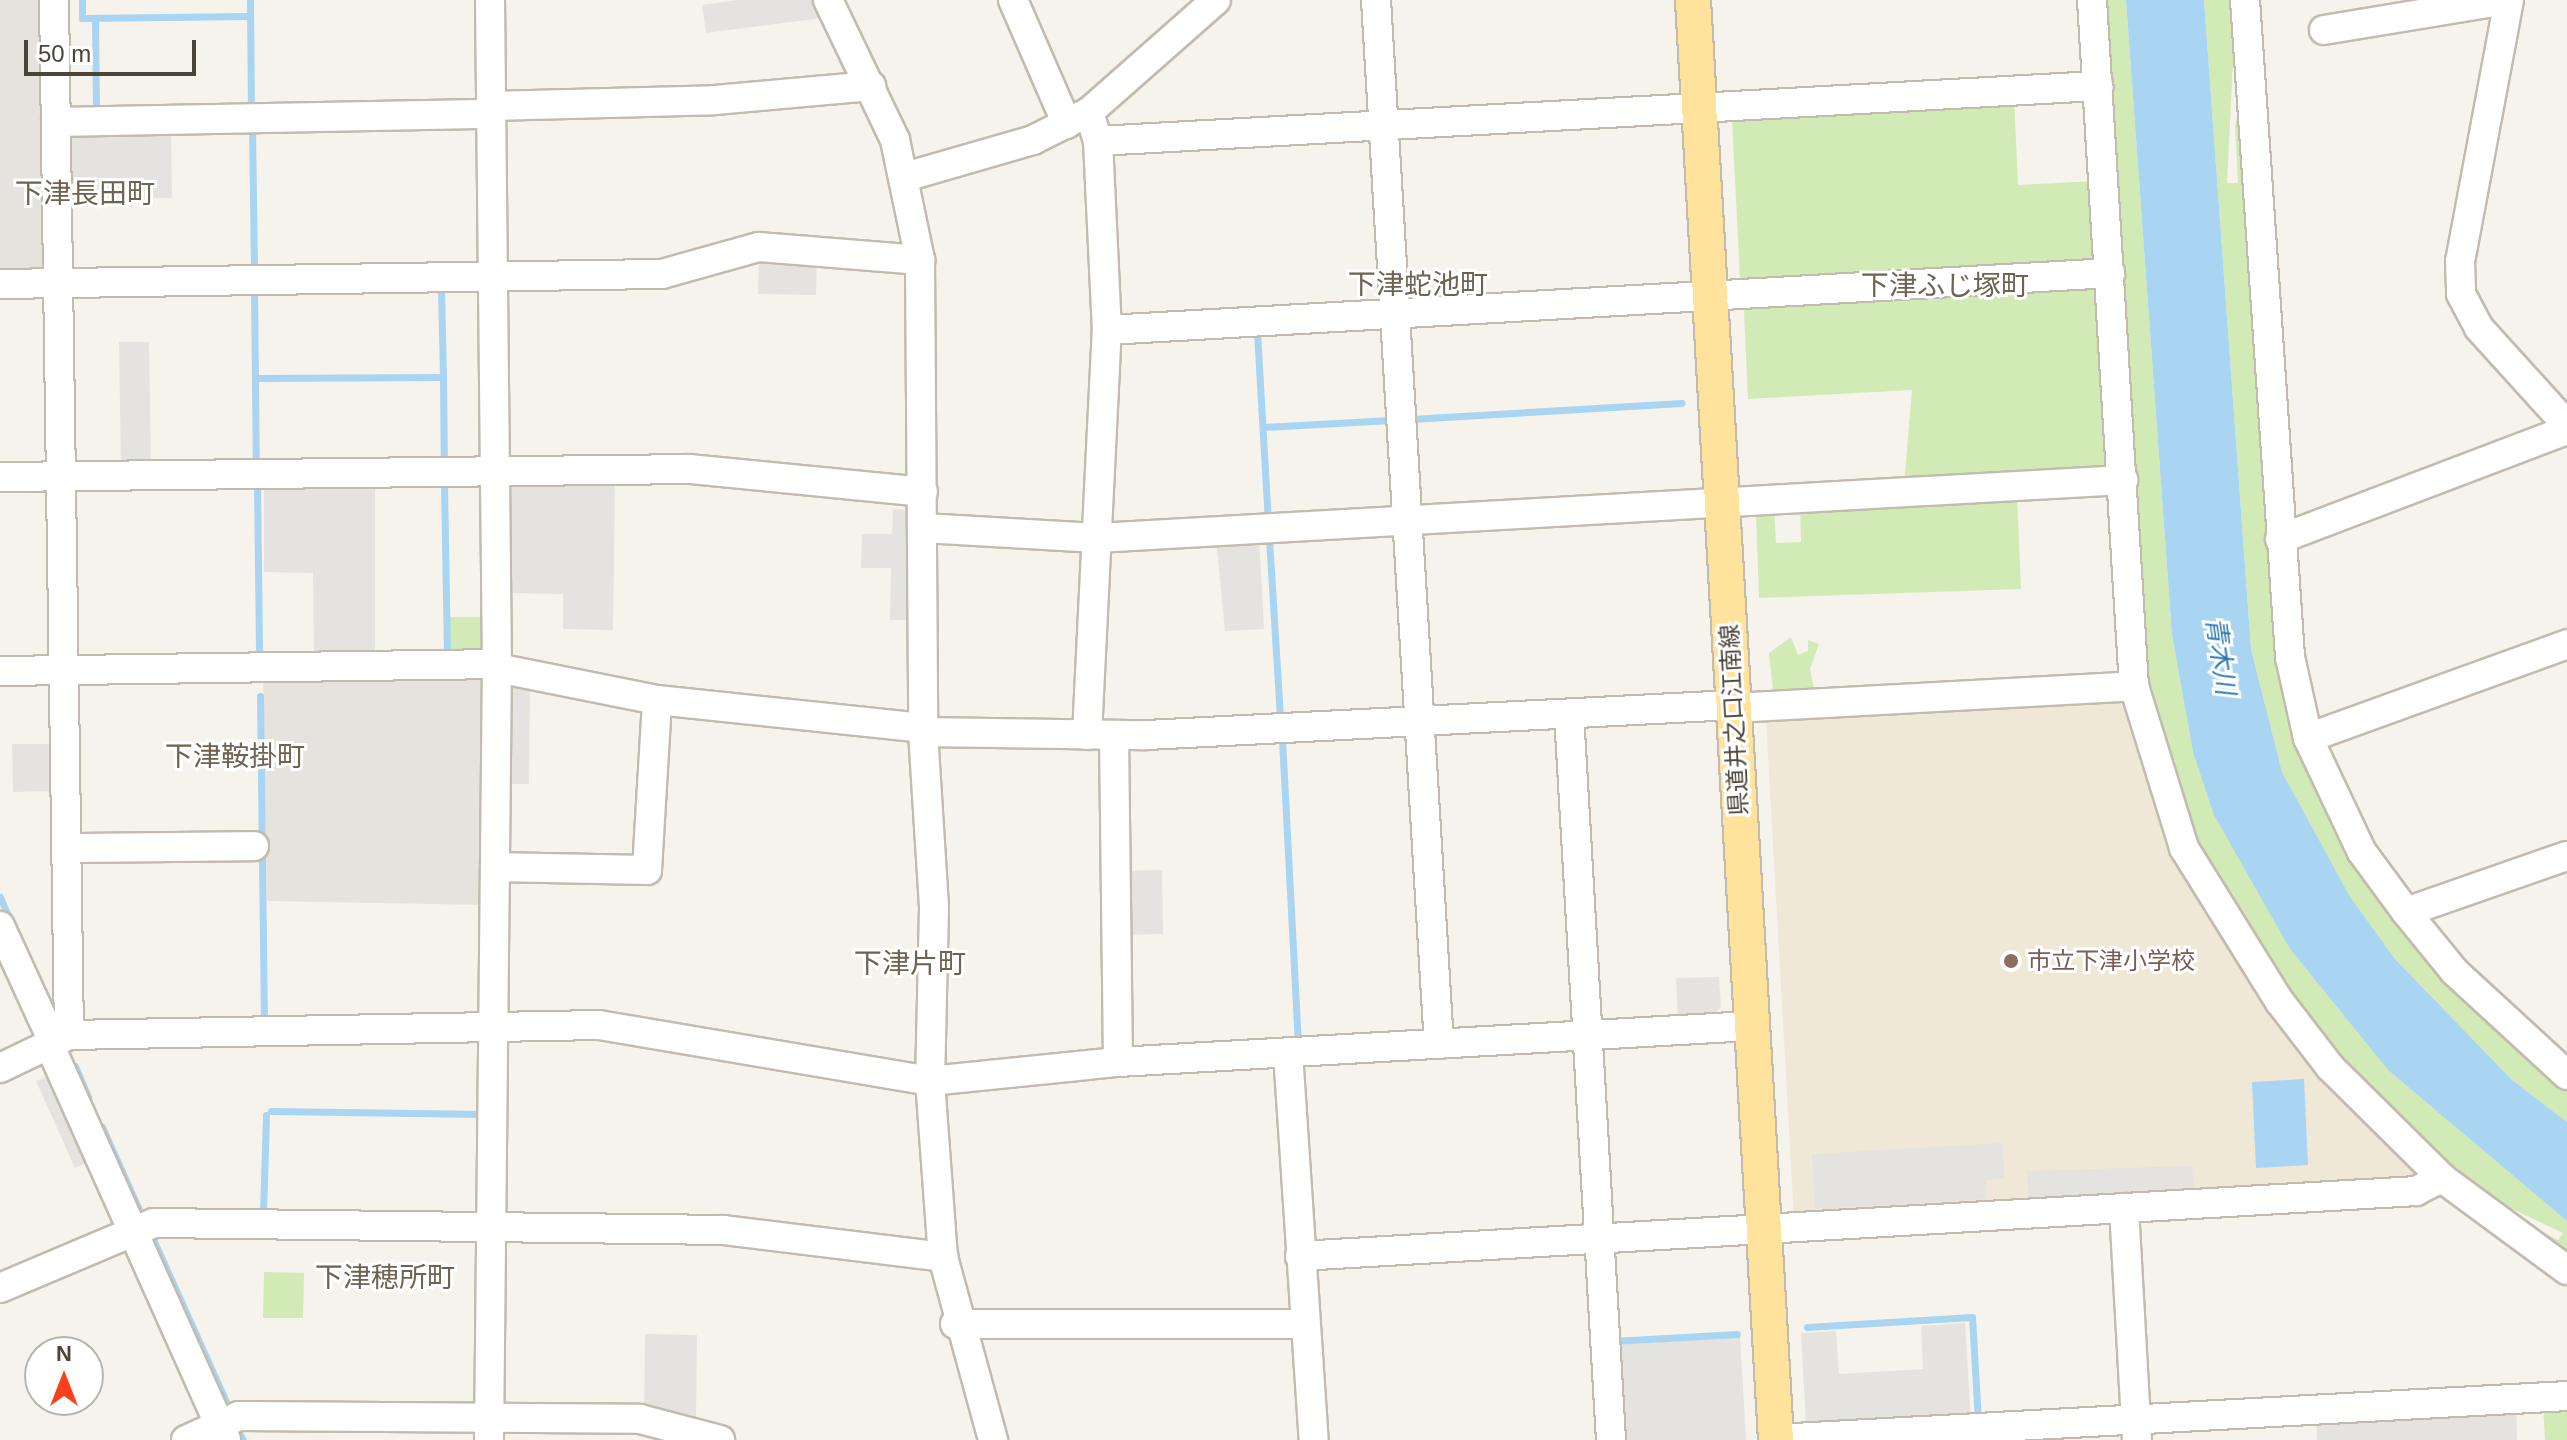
<!DOCTYPE html>
<html>
<head>
<meta charset="utf-8">
<style>
	body { margin:0 }
	#map { position:relative; width:2567px; height:1440px; overflow:hidden; background:#f6f3ec; font-family:Arial,"Noto Sans JP",sans-serif }
	div>[style] { position:absolute }
	.industrial>* { inset:0; background:#e6e2dd }
	.education>* { inset:0; background:#efe8d6 }
	.green>* { inset:0; background:#d2eab5 }
	.parking>* { inset:0; background:#e5e3e0 }
	.water>* { inset:0; background:#a9d4f2 }
	.stream>* { height:7px; margin:-3.5px; padding:0 3.5px; transform-origin:3.5px; border-radius:3.5px; background:#a9d4f2 }
	.roads { filter:drop-shadow(2px 0 #c2bbae) drop-shadow(-2px 0 #c2bbae) drop-shadow(0 2px #c2bbae) drop-shadow(0 -2px #c2bbae) }
	.minor>* { height:28px; margin:-14px; padding:0 14px; transform-origin:14px; border-radius:14px; background:#fff }
	.major>* { height:34px; margin:-17px; padding:0 17px; transform-origin:17px; border-radius:17px; background:#ffe39c }
	.dots>* { width:22px; height:22px; translate:-50% -50%; box-sizing:border-box; border:4px solid #fff; border-radius:50% }
	span { translate:-50% -50%; white-space:nowrap; text-align:center; line-height:1.15; -webkit-text-stroke:6px #fff; paint-order:stroke }
	.street-label { font-size:24px; color:#4b4439 }
	.education-label { font-size:24px; color:#785e54 }
	.left { translate:0 -50%; text-align:left }
	.water-label { font-size:26px; color:#2e7ab2; font-style:italic }
	.quarter-label { font-size:28px; color:#6e6250 }
	.north { position:absolute; left:24px; top:1336px; width:80px; height:80px; box-sizing:border-box; background:#fff; border:2px solid #b7b4b0; border-radius:50%; rotate:0deg; font-size:22px; font-weight:700; line-height:32px; text-align:center; color:#4b4439 }
	.north::after { content:''; display:block; margin:auto; width:28px; height:36px; background:#fc3f1d; clip-path:polygon(50% 0,100% 100%,50% 72%,0 100%) }
	.scale { position:absolute; left:24px; top:40px; width:172px; height:36px; box-sizing:border-box; border:4px solid #4b4439; border-top:0; padding-left:10px; font-size:24px; line-height:28px; white-space:nowrap; color:#4b4439; -webkit-text-stroke:6px #fff; paint-order:stroke }
</style>
</head>
<body>
<div id="map">
	<div class="industrial">
		<div style="clip-path:polygon(0 0,42px 0,44px 267px,37px 275px,0 275px)"></div>
		<div style="clip-path:polygon(263px 675px,481px 675px,489px 683px,486px 905px,267px 901px)"></div>
	</div>
	<div class="education">
		<div style="clip-path:polygon(2133px 700px,2422px 1169px,2413px 1185px,1794px 1219px,1766px 719px)"></div>
	</div>
	<div class="green">
		<div style="clip-path:polygon(2099px 0,2126px 0,2172px 635px,2193px 752px,2290px 949px,2388px 1070px,2567px 1221px,2567px 1261px,2499px 1209px,2558px 1240px,2563px 1233px,2466px 1187px,2393px 1122px,2284px 998px,2193px 846px,2144px 690px)"></div>
		<div style="clip-path:polygon(2204px 0,2236px 0,2227px 183px,2238px 183px,2235px 126px,2243px 88px,2281px 666px,2412px 935px,2516px 1048px,2567px 1086px,2567px 1122px,2512px 1080px,2395px 959px,2350px 898px,2282px 772px,2251px 649px)"></div>
		<div style="clip-path:polygon(2014px 99px,2018px 185px,2095px 181px,2100px 259px,2093px 267px,1748px 286px,1740px 279px,1732px 120px)"></div>
		<div style="clip-path:polygon(2093px 282px,2102px 289px,2108px 474px,1904px 485px,1912px 390px,1748px 399px,1744px 311px,1750px 302px)"></div>
		<div style="clip-path:polygon(2017px 495px,2021px 589px,1759px 598px,1756px 515px,1762px 508px,1774px 508px,1776px 543px,1801px 542px,1800px 506px)"></div>
		<div style="clip-path:polygon(449px 617px,491px 617px,492px 650px,449px 657px)"></div>
		<div style="clip-path:polygon(1791px 637px,1798px 655px,1808px 651px,1808px 640px,1819px 644px,1810px 669px,1815px 692px,1773px 690px,1769px 653px)"></div>
		<div style="clip-path:polygon(264px 1272px,304px 1273px,303px 1318px,263px 1318px)"></div>
		<div style="clip-path:polygon(2567px 1404px,2567px 1440px,2545px 1440px,2543px 1405px)"></div>
	</div>
	<div class="parking">
		<div style="clip-path:polygon(738px 0,813px 0,822px 18px,706px 33px,702px 5px)"></div>
		<div style="clip-path:polygon(171px 127px,172px 198px,66px 200px,65px 129px)"></div>
		<div style="clip-path:polygon(759px 252px,817px 254px,816px 295px,758px 294px)"></div>
		<div style="clip-path:polygon(119px 342px,149px 342px,151px 470px,121px 470px)"></div>
		<div style="clip-path:polygon(511px 479px,615px 480px,613px 630px,563px 629px,563px 594px,505px 593px,504px 486px)"></div>
		<div style="clip-path:polygon(264px 483px,375px 483px,375px 656px,314px 657px,313px 573px,264px 572px)"></div>
		<div style="clip-path:polygon(893px 509px,910px 510px,907px 620px,890px 620px,891px 568px,861px 568px,862px 534px,892px 534px)"></div>
		<div style="clip-path:polygon(1259px 537px,1264px 629px,1225px 631px,1216px 539px)"></div>
		<div style="clip-path:polygon(508px 684px,530px 685px,529px 784px,507px 784px)"></div>
		<div style="clip-path:polygon(12px 744px,58px 744px,59px 791px,13px 792px)"></div>
		<div style="clip-path:polygon(1162px 870px,1163px 934px,1124px 935px,1123px 871px)"></div>
		<div style="clip-path:polygon(1719px 977px,1721px 1007px,1709px 1020px,1678px 1021px,1676px 978px)"></div>
		<div style="clip-path:polygon(51px 1075px,90px 1161px,75px 1168px,36px 1081px)"></div>
		<div style="clip-path:polygon(2003px 1143px,2004px 1178px,1986px 1180px,1987px 1199px,1815px 1209px,1812px 1154px)"></div>
		<div style="clip-path:polygon(2192px 1166px,2194px 1193px,2029px 1200px,2027px 1171px)"></div>
		<div style="clip-path:polygon(1965px 1323px,1971px 1421px,1806px 1424px,1801px 1333px,1836px 1331px,1839px 1374px,1923px 1369px,1921px 1326px)"></div>
		<div style="clip-path:polygon(645px 1334px,697px 1335px,696px 1421px,644px 1414px)"></div>
		<div style="clip-path:polygon(1740px 1337px,1746px 1440px,1620px 1440px,1614px 1345px)"></div>
		<div style="clip-path:polygon(2516px 1407px,2517px 1440px,2317px 1440px,2316px 1418px)"></div>
	</div>
	<div class="water">
		<div style="clip-path:polygon(2126px 0,2204px 0,2251px 649px,2282px 772px,2350px 897px,2395px 959px,2512px 1080px,2567px 1122px,2567px 1221px,2388px 1070px,2290px 949px,2214px 815px,2193px 752px,2172px 635px)"></div>
		<div style="clip-path:polygon(2304px 1079px,2308px 1165px,2256px 1168px,2252px 1082px)"></div>
	</div>
	<div class="stream">
		<div style="left:82px;top:0;width:18px;rotate:90deg"></div>
		<div style="left:82px;top:18px;width:168px;rotate:-0.7deg"></div>
		<div style="left:250px;top:0;width:110px;rotate:89.5deg"></div>
		<div style="left:95px;top:18px;width:94px;rotate:89.4deg"></div>
		<div style="left:252px;top:126px;width:146px;rotate:89.2deg"></div>
		<div style="left:254px;top:288px;width:178px;rotate:89.4deg"></div>
		<div style="left:1257px;top:332px;width:189px;rotate:86.7deg"></div>
		<div style="left:443px;top:377px;width:89px;rotate:89.4deg"></div>
		<div style="left:255px;top:378px;width:188px;rotate:-0.3deg"></div>
		<div style="left:443px;top:377px;width:91px;rotate:-91.3deg"></div>
		<div style="left:1411px;top:419px;width:271px;rotate:-3.4deg"></div>
		<div style="left:1263px;top:427px;width:128px;rotate:-3.1deg"></div>
		<div style="left:444px;top:483px;width:172px;rotate:89deg"></div>
		<div style="left:257px;top:485px;width:173px;rotate:89.3deg"></div>
		<div style="left:1269px;top:538px;width:181px;rotate:86.5deg"></div>
		<div style="left:260px;top:696px;width:320px;rotate:89.3deg"></div>
		<div style="left:1282px;top:739px;width:302px;rotate:87deg"></div>
		<div style="left:0;top:897px;width:26px;rotate:67deg"></div>
		<div style="left:75px;top:1066px;width:34px;rotate:67deg"></div>
		<div style="left:271px;top:1111px;width:213px;rotate:0.8deg"></div>
		<div style="left:102px;top:1127px;width:95px;rotate:65.9deg"></div>
		<div style="left:263px;top:1212px;width:97px;rotate:-88.2deg"></div>
		<div style="left:153px;top:1239px;width:181px;rotate:65.8deg"></div>
		<div style="left:1807px;top:1327px;width:165px;rotate:-3.5deg"></div>
		<div style="left:1972px;top:1317px;width:103px;rotate:86.7deg"></div>
		<div style="left:1613px;top:1341px;width:124px;rotate:-3.2deg"></div>
		<div style="left:238px;top:1431px;width:10px;rotate:61deg"></div>
	</div>
	<div class="roads">
		<div class="minor">
			<div style="left:54px;top:0;width:1035px;rotate:89.17deg"></div>
			<div style="left:828px;top:0;width:155px;rotate:64.4deg"></div>
			<div style="left:895px;top:140px;width:123px;rotate:78.2deg"></div>
			<div style="left:920px;top:260px;width:472px;rotate:89.6deg"></div>
			<div style="left:923px;top:732px;width:176px;rotate:86.4deg"></div>
			<div style="left:934px;top:908px;width:173px;rotate:91.3deg"></div>
			<div style="left:930px;top:1081px;width:176px;rotate:85.8deg"></div>
			<div style="left:943px;top:1257px;width:190px;rotate:74.7deg"></div>
			<div style="left:1013px;top:0;width:135px;rotate:66.5deg"></div>
			<div style="left:1376px;top:0;width:1046px;rotate:86.55deg"></div>
			<div style="left:2092px;top:0;width:687px;rotate:86.5deg"></div>
			<div style="left:2134px;top:686px;width:170px;rotate:72.8deg"></div>
			<div style="left:2184px;top:848px;width:181px;rotate:58.1deg"></div>
			<div style="left:2280px;top:1002px;width:82px;rotate:52.4deg"></div>
			<div style="left:2330px;top:1067px;width:158px;rotate:44.7deg"></div>
			<div style="left:2442px;top:1178px;width:155px;rotate:36.4deg"></div>
			<div style="left:2245px;top:0;width:659px;rotate:86.08deg"></div>
			<div style="left:2290px;top:657px;width:83px;rotate:77.5deg"></div>
			<div style="left:2308px;top:738px;width:126px;rotate:64.7deg"></div>
			<div style="left:2362px;top:852px;width:74px;rotate:53.7deg"></div>
			<div style="left:2406px;top:912px;width:77px;rotate:50.8deg"></div>
			<div style="left:2455px;top:972px;width:152px;rotate:42.6deg"></div>
			<div style="left:2509px;top:0;width:266px;rotate:100.6deg"></div>
			<div style="left:2460px;top:261px;width:33px;rotate:88deg"></div>
			<div style="left:2461px;top:294px;width:38px;rotate:62deg"></div>
			<div style="left:2479px;top:328px;width:131px;rotate:47.8deg"></div>
			<div style="left:2324px;top:30px;width:183px;rotate:-9.4deg"></div>
			<div style="left:491px;top:106px;width:224px;rotate:-1.5deg"></div>
			<div style="left:715px;top:100px;width:157px;rotate:-5.1deg"></div>
			<div style="left:1089px;top:112px;width:30px;rotate:73deg"></div>
			<div style="left:1098px;top:141px;width:189px;rotate:87.3deg"></div>
			<div style="left:1107px;top:330px;width:1005px;rotate:-3.25deg"></div>
			<div style="left:56px;top:122px;width:435px;rotate:-1.1deg"></div>
			<div style="left:1098px;top:141px;width:1002px;rotate:-3.15deg"></div>
			<div style="left:905px;top:177px;width:133px;rotate:-16.1deg"></div>
			<div style="left:1033px;top:140px;width:63px;rotate:-26.6deg"></div>
			<div style="left:1089px;top:112px;width:169px;rotate:-41.4deg"></div>
			<div style="left:0;top:284px;width:662px;rotate:-0.87deg"></div>
			<div style="left:662px;top:274px;width:101px;rotate:-15.6deg"></div>
			<div style="left:759px;top:247px;width:162px;rotate:4.6deg"></div>
			<div style="left:0;top:477px;width:690px;rotate:-0.66deg"></div>
			<div style="left:690px;top:469px;width:234px;rotate:5.6deg"></div>
			<div style="left:923px;top:528px;width:174px;rotate:3.3deg"></div>
			<div style="left:1097px;top:538px;width:1028px;rotate:-3.24deg"></div>
			<div style="left:2280px;top:539px;width:307px;rotate:-20.8deg"></div>
			<div style="left:497px;top:668px;width:163px;rotate:11.3deg"></div>
			<div style="left:657px;top:700px;width:267px;rotate:6deg"></div>
			<div style="left:0;top:671px;width:497px;rotate:-0.8deg"></div>
			<div style="left:1733px;top:708px;width:402px;rotate:-3.1deg"></div>
			<div style="left:1569px;top:714px;width:727px;rotate:86.69deg"></div>
			<div style="left:923px;top:732px;width:224px;rotate:0.8deg"></div>
			<div style="left:1147px;top:735px;width:587px;rotate:-2.93deg"></div>
			<div style="left:1087px;top:735px;width:405px;rotate:-87.2deg"></div>
			<div style="left:1114px;top:735px;width:327px;rotate:89.3deg"></div>
			<div style="left:2308px;top:738px;width:276px;rotate:-19.9deg"></div>
			<div style="left:67px;top:848px;width:187px;rotate:-0.6deg"></div>
			<div style="left:495px;top:867px;width:152px;rotate:1.1deg"></div>
			<div style="left:647px;top:870px;width:170px;rotate:-86.6deg"></div>
			<div style="left:2406px;top:912px;width:170px;rotate:-19.2deg"></div>
			<div style="left:0;top:926px;width:130px;rotate:65.4deg"></div>
			<div style="left:50px;top:1046px;width:431px;rotate:65.9deg"></div>
			<div style="left:1288px;top:1053px;width:388px;rotate:86.2deg"></div>
			<div style="left:0;top:1068px;width:76px;rotate:-25.6deg"></div>
			<div style="left:69px;top:1035px;width:530px;rotate:-1.08deg"></div>
			<div style="left:599px;top:1025px;width:336px;rotate:9.6deg"></div>
			<div style="left:930px;top:1081px;width:189px;rotate:-5.8deg"></div>
			<div style="left:1118px;top:1062px;width:634px;rotate:-3.26deg"></div>
			<div style="left:2124px;top:1208px;width:232px;rotate:86.8deg"></div>
			<div style="left:1300px;top:1256px;width:1118px;rotate:-3.33deg"></div>
			<div style="left:2416px;top:1191px;width:29px;rotate:-27deg"></div>
			<div style="left:0;top:1288px;width:167px;rotate:-22.9deg"></div>
			<div style="left:154px;top:1223px;width:570px;rotate:0.7deg"></div>
			<div style="left:724px;top:1230px;width:221px;rotate:7deg"></div>
			<div style="left:955px;top:1324px;width:349px"></div>
			<div style="left:1776px;top:1439px;width:792px;rotate:-3.11deg"></div>
			<div style="left:186px;top:1440px;width:58px;rotate:-24.4deg"></div>
			<div style="left:239px;top:1416px;width:401px;rotate:0.4deg"></div>
			<div style="left:640px;top:1419px;width:83px;rotate:14.7deg"></div>
			<div style="left:489px;top:1440px;width:772px;rotate:-89.41deg"></div>
			<div style="left:497px;top:668px;width:668px;rotate:-90.6deg"></div>
		</div>
		<div class="major">
			<div style="left:1693px;top:0;width:1442px;rotate:86.7deg"></div>
		</div>
	</div>
	<div class="dots">
		<div style="left:2011px;top:961px;background:#8d6e63"></div>
	</div>
	<div class="street-label">
		<span style="left:1734px;top:720px;rotate:-93deg">県道井之口江南線</span>
	</div>
	<div class="education-label">
		<span class="left" style="left:2027px;top:961px">市立下津小学校</span>
	</div>
	<div class="water-label">
		<span style="left:2220px;top:656px;rotate:82deg">青木川</span>
	</div>
	<div class="quarter-label">
		<span style="left:85px;top:194px">下津長田町</span>
		<span style="left:1418px;top:285px">下津蛇池町</span>
		<span style="left:1945px;top:286px">下津ふじ塚町</span>
		<span style="left:235px;top:757px">下津鞍掛町</span>
		<span style="left:910px;top:964px">下津片町</span>
		<span style="left:385px;top:1278px">下津穂所町</span>
	</div>
	<div class="north">N</div>
	<div class="scale">50 m</div>
</div>
</body>
</html>
